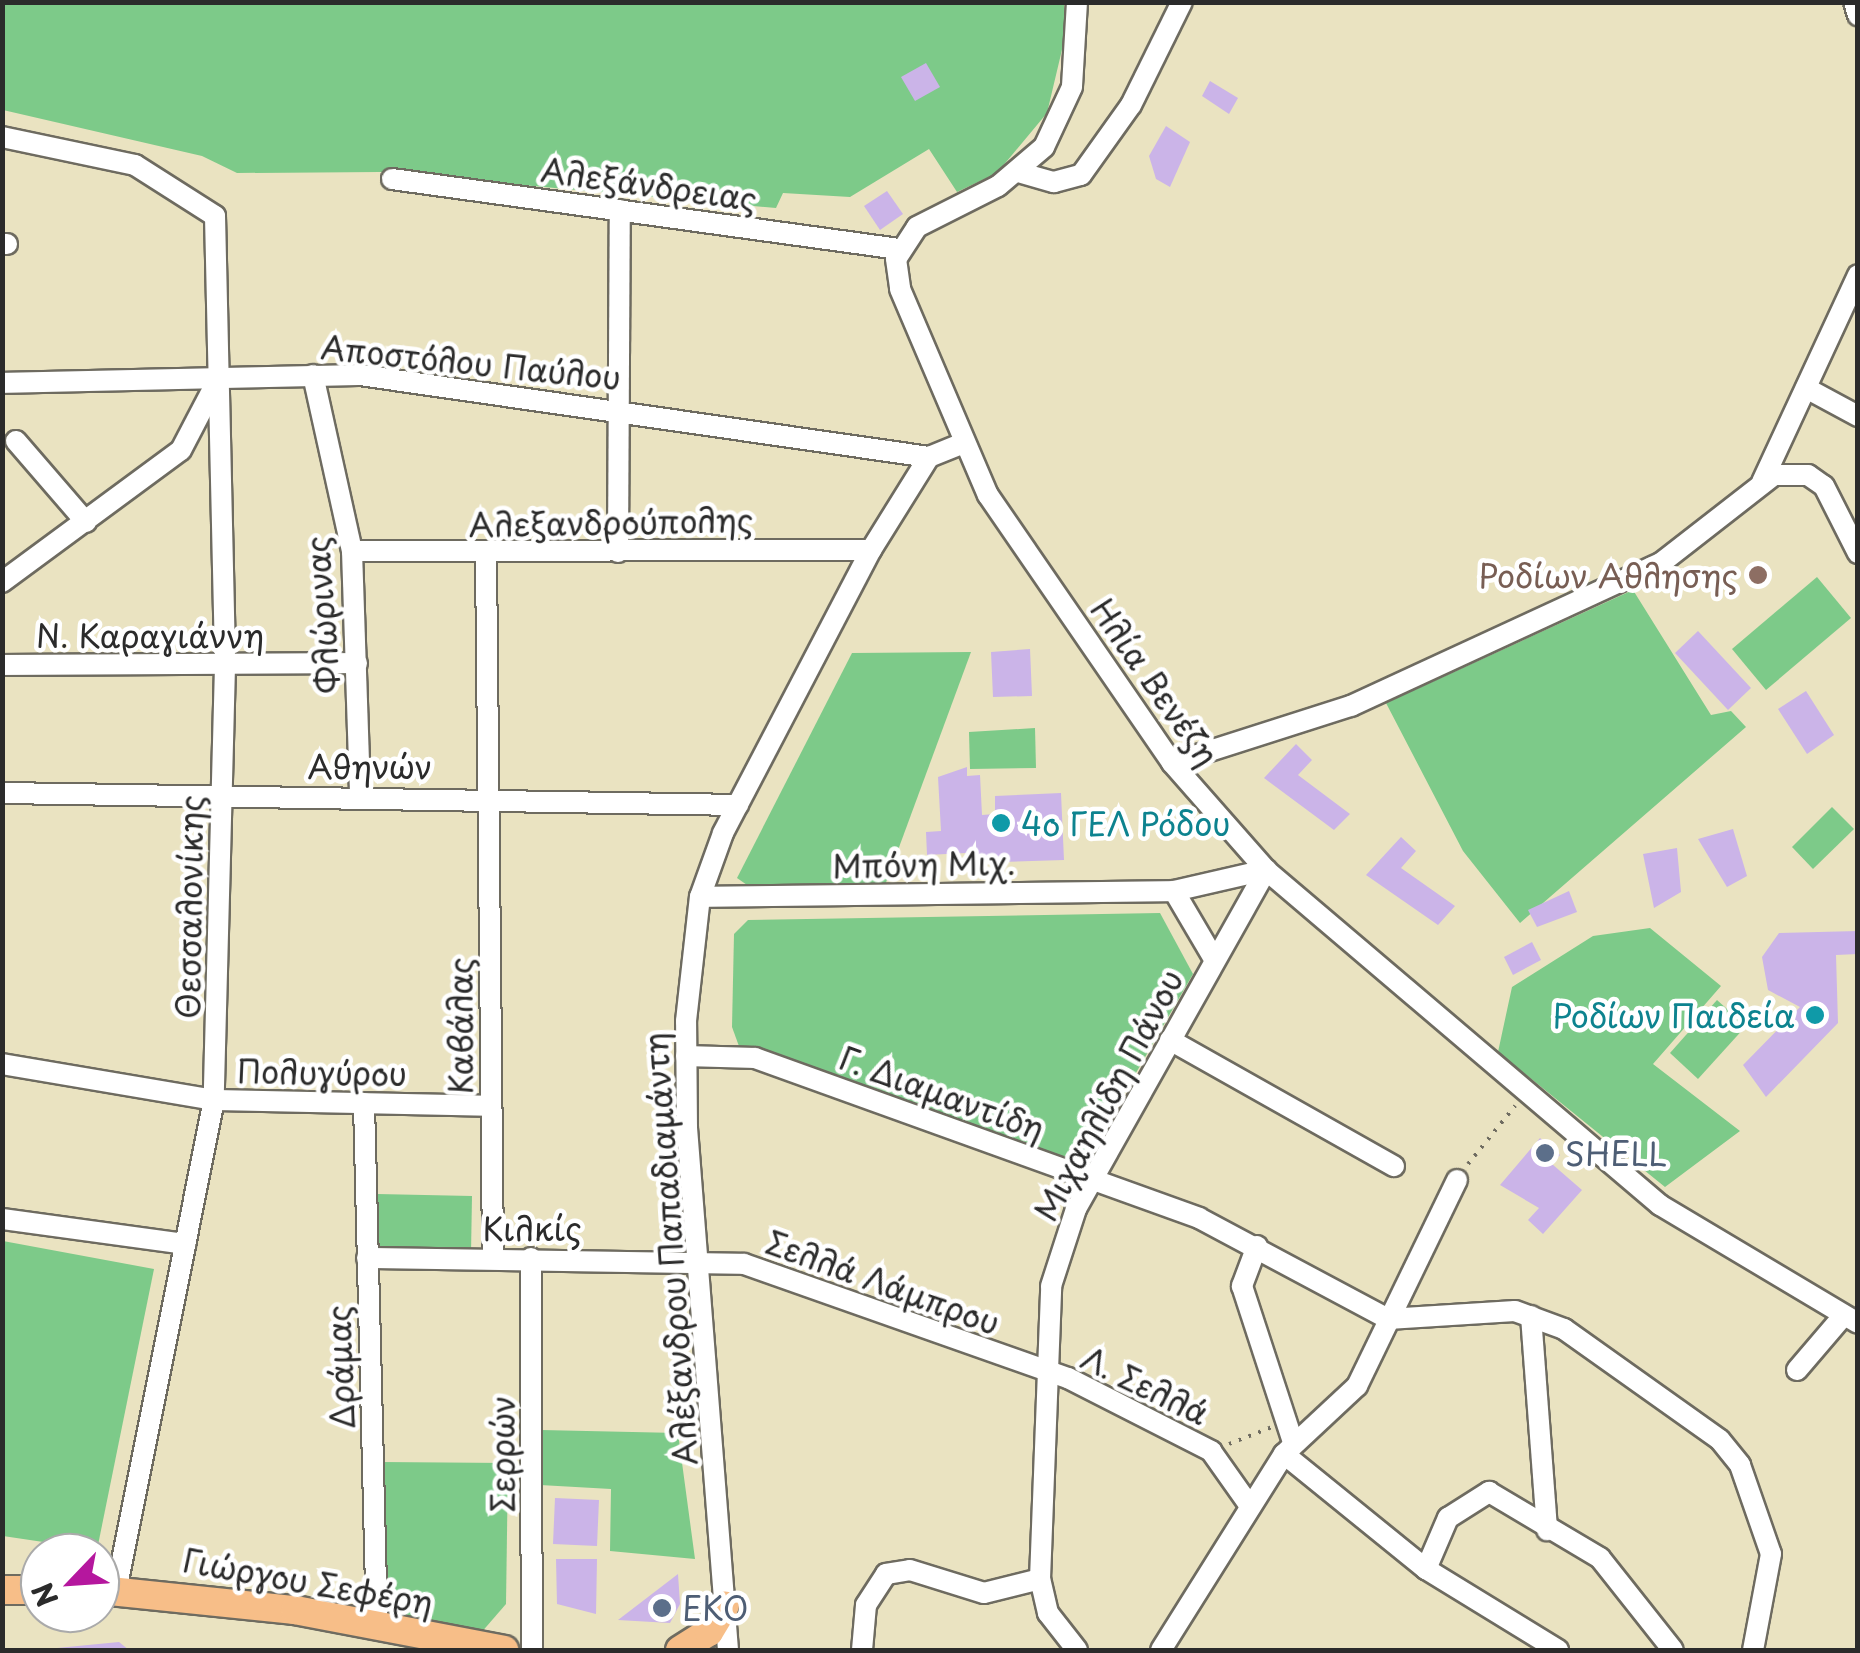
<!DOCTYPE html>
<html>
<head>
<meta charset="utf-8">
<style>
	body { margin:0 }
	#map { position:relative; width:1860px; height:1653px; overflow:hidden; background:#eae3c1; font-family:"Playpen Sans",sans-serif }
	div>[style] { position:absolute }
	.green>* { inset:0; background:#7dca89 }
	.building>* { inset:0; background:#cbb4e8 }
	.path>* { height:4px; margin-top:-2px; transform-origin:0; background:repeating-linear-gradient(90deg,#6e6b60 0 2.5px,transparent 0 10.5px) }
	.roads { filter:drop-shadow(2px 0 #6e6b60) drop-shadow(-2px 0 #6e6b60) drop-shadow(0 2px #6e6b60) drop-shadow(0 -2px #6e6b60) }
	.minor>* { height:20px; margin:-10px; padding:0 10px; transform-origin:10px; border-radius:10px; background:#fff }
	.major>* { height:28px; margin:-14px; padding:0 14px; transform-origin:14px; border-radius:14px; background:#f7be88 }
	.dots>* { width:28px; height:28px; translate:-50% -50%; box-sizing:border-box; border:5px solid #fff; border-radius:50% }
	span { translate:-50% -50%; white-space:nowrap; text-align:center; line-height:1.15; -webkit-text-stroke:9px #fff; paint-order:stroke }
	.street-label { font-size:32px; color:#2b2b2b }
	.education-label { font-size:32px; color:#785e54 }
	.right { translate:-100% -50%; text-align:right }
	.culture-label { font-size:32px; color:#0d838f }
	.left { translate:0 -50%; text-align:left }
	.service-label { font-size:32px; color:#4e5e75 }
	.frame { position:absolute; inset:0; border:5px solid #2b2b2b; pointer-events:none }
	.north { position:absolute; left:20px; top:1533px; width:100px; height:100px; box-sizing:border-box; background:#fff; border:2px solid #aaa; border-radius:50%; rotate:245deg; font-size:28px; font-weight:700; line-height:40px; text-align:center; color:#2b2b2b }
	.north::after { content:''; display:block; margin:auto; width:35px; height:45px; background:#b5179e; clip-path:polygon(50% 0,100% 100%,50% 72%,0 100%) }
</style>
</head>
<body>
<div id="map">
	<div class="green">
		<div style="clip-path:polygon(3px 3px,1064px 3px,1065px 37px,1047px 113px,997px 173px,957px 192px,929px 149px,850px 197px,783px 193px,776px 208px,380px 172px,237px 173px,202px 156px,3px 110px)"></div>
		<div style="clip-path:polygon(1817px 577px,1851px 618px,1766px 690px,1732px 649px)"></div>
		<div style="clip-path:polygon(1633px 590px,1711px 715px,1731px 711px,1746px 727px,1520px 923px,1463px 851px,1386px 703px)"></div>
		<div style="clip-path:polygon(971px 652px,884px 888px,760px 894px,737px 878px,852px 653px)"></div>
		<div style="clip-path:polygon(1035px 728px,1036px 768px,970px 769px,969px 732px)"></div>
		<div style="clip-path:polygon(1832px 807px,1854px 829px,1813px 869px,1792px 847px)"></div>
		<div style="clip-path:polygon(1160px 913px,1193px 974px,1080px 1170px,740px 1049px,732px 1027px,734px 934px,748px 920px)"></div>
		<div style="clip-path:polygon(1650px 928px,1721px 986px,1653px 1064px,1740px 1131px,1665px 1187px,1498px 1052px,1512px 987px,1593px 936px)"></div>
		<div style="clip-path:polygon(1717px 1000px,1746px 1026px,1698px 1079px,1670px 1053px)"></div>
		<div style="clip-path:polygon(377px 1194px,472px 1196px,471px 1253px,377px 1251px)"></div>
		<div style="clip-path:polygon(3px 1241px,154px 1269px,97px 1550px,3px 1536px)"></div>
		<div style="clip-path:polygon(541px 1430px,678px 1433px,695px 1559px,610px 1551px,611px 1489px,540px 1485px)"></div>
		<div style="clip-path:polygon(381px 1462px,508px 1463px,506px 1604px,480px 1634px,384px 1618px)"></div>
	</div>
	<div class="building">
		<div style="clip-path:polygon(926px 63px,940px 87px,915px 101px,901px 77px)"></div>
		<div style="clip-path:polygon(1210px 81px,1238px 98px,1229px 114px,1202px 96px)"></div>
		<div style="clip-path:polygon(1166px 126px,1190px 142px,1170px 187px,1156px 179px,1149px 156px)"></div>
		<div style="clip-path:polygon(887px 191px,903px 214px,880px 230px,864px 206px)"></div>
		<div style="clip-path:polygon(1698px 631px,1751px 688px,1728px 710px,1675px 653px)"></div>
		<div style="clip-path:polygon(1030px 649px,1032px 696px,993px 697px,991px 652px)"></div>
		<div style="clip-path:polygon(1806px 691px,1834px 735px,1807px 754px,1778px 709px)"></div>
		<div style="clip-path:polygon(1296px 744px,1312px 760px,1298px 775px,1350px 814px,1334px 830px,1264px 778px)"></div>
		<div style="clip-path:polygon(967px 767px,967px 776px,980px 775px,982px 815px,995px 814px,995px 796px,1061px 793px,1064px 860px,966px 863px,966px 853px,927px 855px,926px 832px,941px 831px,938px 777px)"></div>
		<div style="clip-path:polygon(1733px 829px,1747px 876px,1727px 887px,1698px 839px)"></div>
		<div style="clip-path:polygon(1401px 837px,1416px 851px,1401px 868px,1455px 906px,1438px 925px,1366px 875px)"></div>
		<div style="clip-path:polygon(1677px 848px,1681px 892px,1654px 908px,1643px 854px)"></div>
		<div style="clip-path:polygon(1569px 891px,1577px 912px,1537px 927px,1528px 910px)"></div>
		<div style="clip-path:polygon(1858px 931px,1858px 954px,1836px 955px,1838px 1023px,1766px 1097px,1743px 1065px,1800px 1007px,1768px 990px,1762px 957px,1779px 933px)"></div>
		<div style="clip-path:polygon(1532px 942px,1541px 960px,1513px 975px,1504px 957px)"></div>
		<div style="clip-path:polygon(1540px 1138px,1560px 1155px,1552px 1164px,1582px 1190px,1543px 1234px,1528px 1220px,1539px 1208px,1500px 1185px)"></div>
		<div style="clip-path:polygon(555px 1498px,599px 1500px,597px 1546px,553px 1544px)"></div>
		<div style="clip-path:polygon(556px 1559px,597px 1559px,596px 1614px,557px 1604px)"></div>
		<div style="clip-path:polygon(678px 1574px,680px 1604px,670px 1623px,618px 1620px)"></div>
		<div style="clip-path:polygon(119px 1642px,129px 1650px,57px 1650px,57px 1648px)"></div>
	</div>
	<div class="path">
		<div style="left:1468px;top:1164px;width:75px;rotate:-51deg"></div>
		<div style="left:1229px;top:1444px;width:46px;rotate:-21.6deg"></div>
	</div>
	<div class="roads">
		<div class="minor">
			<div style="left:1077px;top:2px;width:85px;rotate:93.4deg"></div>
			<div style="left:1072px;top:87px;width:66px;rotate:115deg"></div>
			<div style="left:1044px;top:147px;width:60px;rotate:139.7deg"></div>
			<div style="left:998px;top:186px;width:91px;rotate:153.2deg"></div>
			<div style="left:917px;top:227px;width:38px;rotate:123deg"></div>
			<div style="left:896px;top:259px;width:30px;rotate:82deg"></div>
			<div style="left:900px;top:289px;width:224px;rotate:66.9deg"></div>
			<div style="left:988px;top:495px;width:325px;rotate:55.5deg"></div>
			<div style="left:1172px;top:763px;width:142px;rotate:48.7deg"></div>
			<div style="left:1266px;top:870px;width:517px;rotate:40.37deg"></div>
			<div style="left:1660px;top:1205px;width:230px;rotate:30.8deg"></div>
			<div style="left:1854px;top:2px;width:14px;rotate:73deg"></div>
			<div style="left:2px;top:137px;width:136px;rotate:11.9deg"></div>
			<div style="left:135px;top:165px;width:95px;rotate:32.5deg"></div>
			<div style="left:215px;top:216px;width:450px;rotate:88.7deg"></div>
			<div style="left:225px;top:666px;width:434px;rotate:91.5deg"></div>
			<div style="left:214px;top:1100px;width:499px;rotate:101.3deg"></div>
			<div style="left:1018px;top:172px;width:37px;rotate:16deg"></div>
			<div style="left:1054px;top:182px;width:28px;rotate:-15deg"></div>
			<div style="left:1081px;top:175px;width:86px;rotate:-54.5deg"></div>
			<div style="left:1131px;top:105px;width:115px;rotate:-63.7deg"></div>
			<div style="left:392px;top:179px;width:512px;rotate:7.86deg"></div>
			<div style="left:2px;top:244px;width:5px"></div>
			<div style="left:313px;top:375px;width:180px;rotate:77.5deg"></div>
			<div style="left:352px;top:551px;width:244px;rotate:88.1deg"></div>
			<div style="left:2px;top:383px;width:358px;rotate:-1.3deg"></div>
			<div style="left:360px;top:375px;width:575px;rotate:8.2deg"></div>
			<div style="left:1806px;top:388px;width:59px;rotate:28.3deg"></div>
			<div style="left:16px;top:441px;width:107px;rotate:49.2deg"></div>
			<div style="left:1762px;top:482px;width:228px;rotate:-65.1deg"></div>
			<div style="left:352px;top:551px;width:519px;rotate:-0.11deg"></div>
			<div style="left:618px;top:552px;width:342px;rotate:-89.7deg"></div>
			<div style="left:486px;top:554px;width:704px;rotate:89.43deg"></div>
			<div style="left:2px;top:582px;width:222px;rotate:-36.4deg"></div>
			<div style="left:181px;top:450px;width:71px;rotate:-62.4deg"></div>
			<div style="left:2px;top:665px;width:355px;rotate:-0.3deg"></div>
			<div style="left:1172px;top:763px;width:188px;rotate:-17.7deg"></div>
			<div style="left:1351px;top:706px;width:341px;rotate:-24.8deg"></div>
			<div style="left:1661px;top:563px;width:143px;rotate:-37.9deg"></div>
			<div style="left:1774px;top:475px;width:34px"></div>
			<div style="left:1808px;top:475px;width:19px;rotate:35deg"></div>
			<div style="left:1824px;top:486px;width:75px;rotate:63.1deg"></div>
			<div style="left:2px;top:793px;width:736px;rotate:0.93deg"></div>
			<div style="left:1174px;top:891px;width:79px;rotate:59.5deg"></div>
			<div style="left:700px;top:897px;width:474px;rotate:-0.7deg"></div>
			<div style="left:1174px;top:891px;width:94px;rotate:-12.9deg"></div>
			<div style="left:1170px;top:1040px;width:257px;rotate:29.4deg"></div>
			<div style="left:686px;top:1056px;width:69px;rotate:1.7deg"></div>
			<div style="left:755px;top:1058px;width:472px;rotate:19.8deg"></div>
			<div style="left:1199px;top:1218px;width:214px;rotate:28.1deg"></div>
			<div style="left:1388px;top:1319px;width:127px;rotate:-3.6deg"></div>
			<div style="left:1515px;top:1311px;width:52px;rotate:20.2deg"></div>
			<div style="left:1564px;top:1329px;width:191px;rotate:35.4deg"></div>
			<div style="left:1720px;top:1440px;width:32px;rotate:51deg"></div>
			<div style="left:1740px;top:1465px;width:94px;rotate:70.8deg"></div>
			<div style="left:1771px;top:1554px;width:98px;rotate:100.6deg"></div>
			<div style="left:2px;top:1064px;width:215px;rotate:9.6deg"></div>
			<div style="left:214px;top:1100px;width:275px;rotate:1.2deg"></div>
			<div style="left:364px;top:1103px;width:525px;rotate:88.58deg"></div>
			<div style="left:2px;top:1219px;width:185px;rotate:7.8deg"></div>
			<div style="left:1257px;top:1246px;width:43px;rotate:110.6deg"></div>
			<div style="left:1242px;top:1286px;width:164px;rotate:71.9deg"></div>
			<div style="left:367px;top:1258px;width:377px;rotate:0.9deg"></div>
			<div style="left:744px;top:1264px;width:343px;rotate:19.4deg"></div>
			<div style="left:1068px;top:1378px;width:161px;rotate:27deg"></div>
			<div style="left:1211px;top:1451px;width:67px;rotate:54.7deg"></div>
			<div style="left:531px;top:1258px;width:392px;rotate:89.9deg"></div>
			<div style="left:1531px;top:1316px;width:215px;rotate:85.7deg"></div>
			<div style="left:1797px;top:1370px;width:72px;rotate:-49.5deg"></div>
			<div style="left:1284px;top:1454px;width:183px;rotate:39deg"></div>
			<div style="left:1426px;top:1569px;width:155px;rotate:31.5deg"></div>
			<div style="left:1426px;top:1569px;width:56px;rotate:-66.7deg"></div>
			<div style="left:1448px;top:1518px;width:49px;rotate:-32.4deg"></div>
			<div style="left:1489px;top:1492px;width:129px;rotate:30.7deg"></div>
			<div style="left:1600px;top:1558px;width:117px;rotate:51.6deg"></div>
			<div style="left:728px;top:1650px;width:524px;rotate:-94.49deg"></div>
			<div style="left:687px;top:1128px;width:107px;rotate:-90.5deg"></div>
			<div style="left:686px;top:1021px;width:125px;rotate:-83.6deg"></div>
			<div style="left:700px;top:897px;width:68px;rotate:-70.2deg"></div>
			<div style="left:723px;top:833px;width:319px;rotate:-62.4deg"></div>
			<div style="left:871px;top:550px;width:110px;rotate:-58.1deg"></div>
			<div style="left:929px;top:457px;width:35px;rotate:-22deg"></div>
			<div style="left:862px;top:1650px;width:45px;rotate:-84.9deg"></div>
			<div style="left:866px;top:1605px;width:37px;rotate:-57deg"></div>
			<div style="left:886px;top:1574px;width:24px;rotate:-9deg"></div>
			<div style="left:910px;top:1570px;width:77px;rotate:17.3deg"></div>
			<div style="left:984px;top:1593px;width:58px;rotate:-14deg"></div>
			<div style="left:1077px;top:1650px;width:47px;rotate:-128.1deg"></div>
			<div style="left:1048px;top:1613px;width:35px;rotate:-103deg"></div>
			<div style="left:1040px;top:1579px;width:293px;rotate:-87.8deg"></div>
			<div style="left:1051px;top:1286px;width:81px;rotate:-72deg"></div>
			<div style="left:1076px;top:1209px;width:389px;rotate:-60.7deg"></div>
			<div style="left:1161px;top:1650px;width:231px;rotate:-57.9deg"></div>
			<div style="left:1284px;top:1454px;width:100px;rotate:-43deg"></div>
			<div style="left:1357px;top:1386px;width:229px;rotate:-64.1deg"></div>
		</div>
		<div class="major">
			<div style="left:2px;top:1590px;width:38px"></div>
			<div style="left:100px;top:1590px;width:196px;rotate:5.9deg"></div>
			<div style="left:295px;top:1610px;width:213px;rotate:10.8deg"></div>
			<div style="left:680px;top:1650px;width:34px;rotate:-32deg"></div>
			<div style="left:709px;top:1632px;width:31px;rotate:-59deg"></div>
		</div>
	</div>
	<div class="dots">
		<div style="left:1758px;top:575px;background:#8d6e63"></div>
		<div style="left:1001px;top:823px;background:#0f9aa8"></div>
		<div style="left:1815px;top:1015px;background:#0f9aa8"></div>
		<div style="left:1545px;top:1153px;background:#5c6f8a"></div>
		<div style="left:662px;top:1608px;background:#5c6f8a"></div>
	</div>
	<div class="street-label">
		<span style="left:649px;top:184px;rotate:8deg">Αλεξάνδρειας</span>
		<span style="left:471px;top:362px;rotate:6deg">Αποστόλου Παύλου</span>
		<span style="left:611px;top:522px;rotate:-1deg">Αλεξανδρούπολης</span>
		<span style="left:322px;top:615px;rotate:-94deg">Φλώρινας</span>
		<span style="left:150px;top:635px">Ν. Καραγιάννη</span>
		<span style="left:1155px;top:682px;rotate:55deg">Ηλία Βενέζη</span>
		<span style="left:370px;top:766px">Αθηνών</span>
		<span style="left:924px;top:864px;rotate:-1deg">Μπόνη Μιχ.</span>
		<span style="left:189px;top:907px;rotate:-89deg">Θεσσαλονίκης</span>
		<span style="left:460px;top:1026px;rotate:-90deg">Καβάλας</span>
		<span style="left:322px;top:1072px;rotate:1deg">Πολυγύρου</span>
		<span style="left:942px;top:1093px;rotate:20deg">Γ. Διαμαντίδη</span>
		<span style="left:1108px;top:1095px;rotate:-62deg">Μιχαηλίδη Πάνου</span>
		<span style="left:532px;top:1228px">Κιλκίς</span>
		<span style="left:670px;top:1249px;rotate:-94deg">Αλέξανδρου Παπαδιαμάντη</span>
		<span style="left:883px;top:1282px;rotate:20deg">Σελλά Λάμπρου</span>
		<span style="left:340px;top:1367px;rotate:-92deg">Δράμας</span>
		<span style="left:1145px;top:1385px;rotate:26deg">Λ. Σελλά</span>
		<span style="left:502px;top:1454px;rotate:-90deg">Σερρών</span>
		<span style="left:308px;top:1581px;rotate:10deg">Γιώργου Σεφέρη</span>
	</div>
	<div class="education-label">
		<span class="right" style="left:1738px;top:575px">Ροδίων Αθλησης</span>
	</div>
	<div class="culture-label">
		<span class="left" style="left:1021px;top:823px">4ο ΓΕΛ Ρόδου</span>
		<span class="right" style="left:1795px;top:1015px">Ροδίων Παιδεία</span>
	</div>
	<div class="service-label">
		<span class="left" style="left:1565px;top:1153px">SHELL</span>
		<span class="left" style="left:682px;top:1608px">EKO</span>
	</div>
	<div class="frame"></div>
	<div class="north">N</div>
</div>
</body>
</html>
